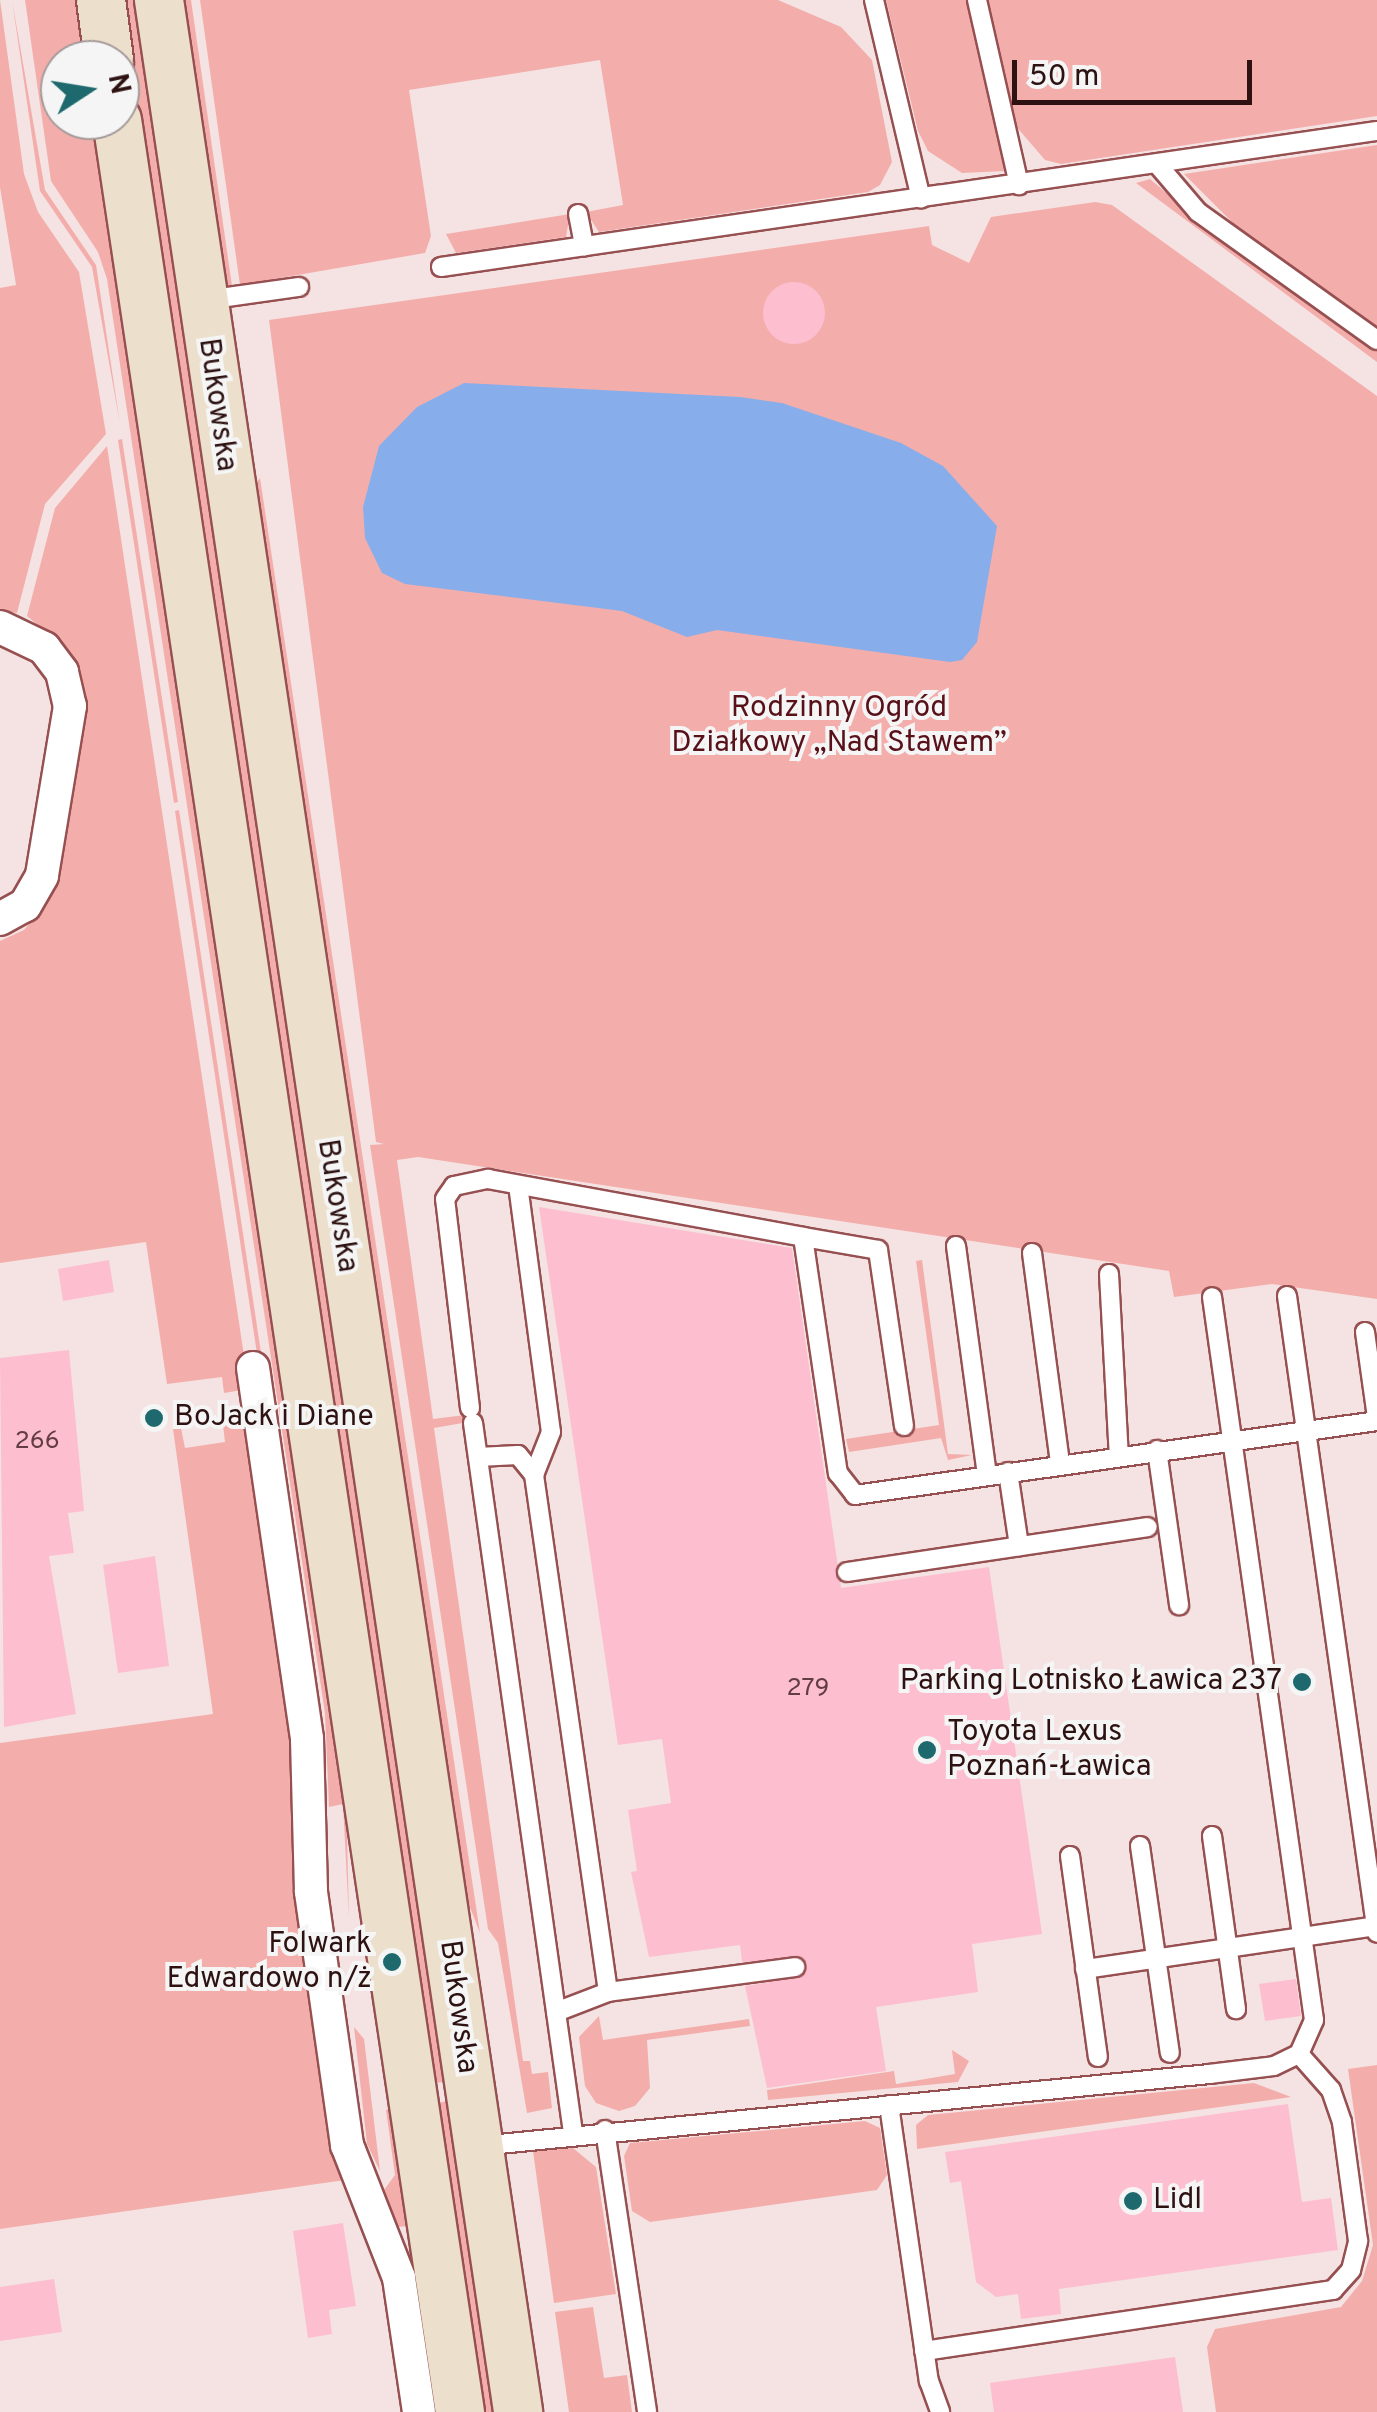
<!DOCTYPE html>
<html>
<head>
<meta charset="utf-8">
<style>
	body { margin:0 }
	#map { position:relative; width:1377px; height:2412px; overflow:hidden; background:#f4e3e2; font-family:Overpass,sans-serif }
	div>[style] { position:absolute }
	.green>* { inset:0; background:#f3aeac }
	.water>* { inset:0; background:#88adeb }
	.building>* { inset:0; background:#fdbed0 }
	.round { border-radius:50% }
	.roads { filter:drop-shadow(2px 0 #975051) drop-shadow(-2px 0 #975051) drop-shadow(0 2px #975051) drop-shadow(0 -2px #975051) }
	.service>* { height:18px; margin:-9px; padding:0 9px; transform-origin:9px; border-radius:9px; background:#fff }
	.minor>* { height:32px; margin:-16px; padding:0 16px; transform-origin:16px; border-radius:16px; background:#fff }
	.secondary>* { height:48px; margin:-24px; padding:0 24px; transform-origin:24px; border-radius:24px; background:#ece0cc }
	.dots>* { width:28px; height:28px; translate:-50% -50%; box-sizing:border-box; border:5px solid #f5f5f5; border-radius:50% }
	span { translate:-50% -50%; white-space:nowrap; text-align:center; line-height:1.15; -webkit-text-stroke:8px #f5f5f5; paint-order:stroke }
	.number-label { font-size:25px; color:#623d42 }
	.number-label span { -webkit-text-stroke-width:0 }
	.street-label { font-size:30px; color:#2e1212 }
	.park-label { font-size:30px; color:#581119 }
	.poi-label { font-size:30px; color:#2e1212 }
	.left { translate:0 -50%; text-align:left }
	.right { translate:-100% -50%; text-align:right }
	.north { position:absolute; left:40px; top:40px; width:100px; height:100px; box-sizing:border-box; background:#f5f5f5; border:2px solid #a59a9a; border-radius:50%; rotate:78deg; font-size:28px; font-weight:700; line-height:40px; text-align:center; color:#2e1212 }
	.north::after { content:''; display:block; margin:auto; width:35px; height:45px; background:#1d696d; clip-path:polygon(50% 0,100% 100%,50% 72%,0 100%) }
	.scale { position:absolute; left:1012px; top:60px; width:240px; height:45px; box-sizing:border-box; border:5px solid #2e1212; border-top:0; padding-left:12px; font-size:30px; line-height:35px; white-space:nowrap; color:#2e1212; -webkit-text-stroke:8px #f5f5f5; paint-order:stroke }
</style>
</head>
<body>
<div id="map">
	<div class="green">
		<div style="clip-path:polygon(0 0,24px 174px,38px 212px,79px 272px,106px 434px,45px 504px,17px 613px,0 610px,0 288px,16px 285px,0 187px)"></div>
		<div style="clip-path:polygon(12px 0,45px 190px,96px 265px,120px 424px,92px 267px,40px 191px)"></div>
		<div style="clip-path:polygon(25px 0,81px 0,89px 60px,60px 60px,60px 120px,98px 120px,346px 1795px,349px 1919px,343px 1804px,329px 1807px,325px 1713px,107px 279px,98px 252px,51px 181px)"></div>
		<div style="clip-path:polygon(121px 0,138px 0,447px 2081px,432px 2084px)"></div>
		<div style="clip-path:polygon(180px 0,191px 0,232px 286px,218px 282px)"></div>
		<div style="clip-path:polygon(200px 0,778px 0,841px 27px,872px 60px,892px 162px,880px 185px,868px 192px,599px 232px,586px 212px,623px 205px,600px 60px,409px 90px,431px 236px,425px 253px,240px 285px)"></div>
		<div style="clip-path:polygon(886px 0,966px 0,1006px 171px,962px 173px,928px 151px,918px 131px)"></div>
		<div style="clip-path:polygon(986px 0,1377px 0,1377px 116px,1061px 164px,1045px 160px,1015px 125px)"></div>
		<div style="clip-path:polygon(1377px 145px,1377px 327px,1239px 229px,1184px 174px)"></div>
		<div style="clip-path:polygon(1150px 179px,1227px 244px,1377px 350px,1377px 362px,1136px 183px)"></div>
		<div style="clip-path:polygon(1095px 202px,1112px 205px,1377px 396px,1377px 1299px,1272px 1284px,1174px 1297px,1169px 1271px,418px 1157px,397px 1160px,433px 1419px,473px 1414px,474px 1421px,434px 1428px,523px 2061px,530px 2061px,532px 2074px,548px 2072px,552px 2108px,527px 2113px,498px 1943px,488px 1929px,370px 1145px,384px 1144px,376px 1142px,269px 320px,929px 226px,932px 245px,969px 263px,991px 217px)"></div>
		<div style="clip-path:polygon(570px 214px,566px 237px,456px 253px,446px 234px)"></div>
		<div style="clip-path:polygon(122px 439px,178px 802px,174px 803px,118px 440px)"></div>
		<div style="clip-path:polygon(107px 446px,246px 1369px,242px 1390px,224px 1393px,222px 1377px,167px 1384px,146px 1242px,0 1263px,0 941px,24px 930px,50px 899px,85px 712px,81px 672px,70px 652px,27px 616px,55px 508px)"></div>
		<div style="clip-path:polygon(260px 478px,480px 1933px,462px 1887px,253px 487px)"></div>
		<div style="clip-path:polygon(179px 810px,263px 1366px,259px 1367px,175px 811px)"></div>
		<div style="clip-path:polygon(922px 1260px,948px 1454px,972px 1455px,948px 1460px,941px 1438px,849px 1452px,846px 1439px,939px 1425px,916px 1261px)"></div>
		<div style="clip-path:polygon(247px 1421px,292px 1717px,345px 2180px,0 2229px,0 1743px,213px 1714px,173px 1429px,181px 1428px,185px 1448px,225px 1442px,223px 1425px)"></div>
		<div style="clip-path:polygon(599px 2016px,603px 2040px,749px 2019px,750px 2026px,647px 2040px,650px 2088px,635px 2106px,619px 2111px,596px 2103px,585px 2086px,579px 2037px)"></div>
		<div style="clip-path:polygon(354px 2027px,364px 2039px,380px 2171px,367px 2144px)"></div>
		<div style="clip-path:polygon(952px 2050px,969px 2061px,958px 2082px,768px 2100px,767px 2090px,894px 2071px,896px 2084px,955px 2074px)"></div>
		<div style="clip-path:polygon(1377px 2065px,1377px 2412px,1216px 2412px,1207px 2347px,1215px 2329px,1341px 2307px,1362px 2281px,1373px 2245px,1348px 2069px)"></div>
		<div style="clip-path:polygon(1254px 2083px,1291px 2097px,917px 2149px,916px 2125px,928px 2115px)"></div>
		<div style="clip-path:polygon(450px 2101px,498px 2412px,482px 2412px,435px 2103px)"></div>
		<div style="clip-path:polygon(393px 2108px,438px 2412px,408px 2226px,397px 2227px,381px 2194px,395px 2175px,386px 2110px)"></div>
		<div style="clip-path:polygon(865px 2121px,880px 2128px,887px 2175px,877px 2190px,650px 2222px,632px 2211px,624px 2156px,630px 2143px)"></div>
		<div style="clip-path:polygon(573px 2148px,596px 2167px,616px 2294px,554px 2303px,533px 2151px)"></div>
		<div style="clip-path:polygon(593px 2307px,604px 2378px,627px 2375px,632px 2412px,569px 2412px,555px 2312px)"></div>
	</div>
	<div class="water">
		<div style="clip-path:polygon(464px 383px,740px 397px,782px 403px,901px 443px,943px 466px,997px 526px,977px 642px,962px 660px,950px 662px,717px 630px,687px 637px,622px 611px,405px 584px,382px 573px,365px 538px,363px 507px,379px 446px,417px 407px)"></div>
	</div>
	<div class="building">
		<div class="round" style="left:763px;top:282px;width:62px;height:62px"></div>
		<div style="clip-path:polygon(539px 1207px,792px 1248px,841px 1588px,989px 1567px,1042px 1934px,972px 1944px,978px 1992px,876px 2007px,886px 2071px,767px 2088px,745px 1986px,802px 1977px,804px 1959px,742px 1962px,740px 1945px,649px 1957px,631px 1872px,637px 1871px,628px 1810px,671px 1803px,662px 1739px,618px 1745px)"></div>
		<div style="clip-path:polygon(109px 1260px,114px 1292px,63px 1301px,58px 1269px)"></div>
		<div style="clip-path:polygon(69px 1350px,84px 1511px,68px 1513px,74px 1553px,49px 1556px,76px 1714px,4px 1727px,0 1358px)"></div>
		<div style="clip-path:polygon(155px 1556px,169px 1666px,118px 1673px,103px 1565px)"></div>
		<div style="clip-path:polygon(1296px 1979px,1301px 2016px,1265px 2021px,1259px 1984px)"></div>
		<div style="clip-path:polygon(1288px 2104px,1302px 2202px,1331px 2198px,1338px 2250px,1059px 2289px,1061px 2314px,1021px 2319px,1018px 2294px,996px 2297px,976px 2282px,961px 2181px,950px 2183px,945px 2152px)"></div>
		<div style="clip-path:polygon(343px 2223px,356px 2306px,329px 2310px,332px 2334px,308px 2338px,293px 2231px)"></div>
		<div style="clip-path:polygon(54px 2279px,62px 2332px,0 2341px,0 2287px)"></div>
		<div style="clip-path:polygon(1175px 2357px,1183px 2412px,994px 2412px,990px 2383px)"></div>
	</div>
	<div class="roads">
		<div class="service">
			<div style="left:874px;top:0;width:204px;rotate:76.7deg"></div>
			<div style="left:977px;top:0;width:190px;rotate:77.2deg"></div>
			<div style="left:1157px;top:164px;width:63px;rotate:49.5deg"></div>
			<div style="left:1198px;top:212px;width:220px;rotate:35.6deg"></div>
			<div style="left:578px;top:214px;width:33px;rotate:79deg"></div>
			<div style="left:441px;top:267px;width:946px;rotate:-8.27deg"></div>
			<div style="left:206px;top:300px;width:94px;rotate:-8deg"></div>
			<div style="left:518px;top:1185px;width:249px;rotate:82.4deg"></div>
			<div style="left:551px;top:1432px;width:46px;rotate:111.6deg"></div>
			<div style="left:803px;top:1237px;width:76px;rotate:9.8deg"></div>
			<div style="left:878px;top:1250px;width:178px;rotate:81.6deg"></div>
			<div style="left:956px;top:1246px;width:231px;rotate:82.3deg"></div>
			<div style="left:1032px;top:1253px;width:213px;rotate:82.4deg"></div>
			<div style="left:1109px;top:1274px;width:182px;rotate:86.9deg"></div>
			<div style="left:1287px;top:1296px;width:643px;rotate:81.96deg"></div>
			<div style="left:1365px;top:1332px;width:86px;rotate:82deg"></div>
			<div style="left:470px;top:1408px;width:210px;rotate:-96.8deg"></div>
			<div style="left:445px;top:1199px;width:16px;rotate:-55deg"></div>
			<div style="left:454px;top:1186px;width:35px;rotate:-12deg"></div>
			<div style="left:488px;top:1179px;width:320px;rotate:10.4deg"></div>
			<div style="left:803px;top:1237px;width:239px;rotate:81.6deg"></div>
			<div style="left:838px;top:1473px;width:28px;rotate:52deg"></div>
			<div style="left:855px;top:1495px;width:527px;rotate:-8.07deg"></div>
			<div style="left:473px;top:1423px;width:717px;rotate:81.98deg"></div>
			<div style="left:1157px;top:1450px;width:157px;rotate:81.9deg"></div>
			<div style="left:478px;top:1457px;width:40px;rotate:-2.9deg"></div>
			<div style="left:518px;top:1455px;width:26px;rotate:51deg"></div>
			<div style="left:534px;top:1475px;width:522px;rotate:81.85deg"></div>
			<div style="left:1008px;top:1472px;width:75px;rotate:81.5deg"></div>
			<div style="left:847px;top:1572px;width:304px;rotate:-8.5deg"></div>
			<div style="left:1212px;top:1836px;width:175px;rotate:82.1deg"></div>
			<div style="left:1140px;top:1846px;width:209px;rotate:81.8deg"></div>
			<div style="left:1070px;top:1856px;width:203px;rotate:82.1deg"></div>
			<div style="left:1085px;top:1969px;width:295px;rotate:-8.4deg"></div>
			<div style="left:556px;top:2012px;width:56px;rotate:-21deg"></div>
			<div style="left:608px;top:1992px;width:189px;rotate:-7.6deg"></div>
			<div style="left:889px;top:2105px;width:279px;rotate:81.8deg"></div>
			<div style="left:929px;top:2381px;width:33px;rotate:70deg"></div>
			<div style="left:605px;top:2130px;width:285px;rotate:81.5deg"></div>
			<div style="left:479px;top:2146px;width:734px;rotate:-5.63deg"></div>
			<div style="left:1209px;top:2074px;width:65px;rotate:-7deg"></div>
			<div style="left:1274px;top:2066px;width:28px;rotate:-26deg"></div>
			<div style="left:1299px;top:2054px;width:37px;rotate:-66deg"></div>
			<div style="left:1314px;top:2020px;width:730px;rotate:-98.03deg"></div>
			<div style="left:924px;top:2351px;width:414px;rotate:-8.5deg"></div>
			<div style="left:1333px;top:2290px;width:27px;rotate:-48deg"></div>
			<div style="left:1351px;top:2270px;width:30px;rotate:-76deg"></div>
			<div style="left:1358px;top:2241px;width:120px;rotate:-97.7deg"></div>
			<div style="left:1342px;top:2122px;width:34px;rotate:-109deg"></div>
			<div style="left:1331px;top:2090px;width:48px;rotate:-131.6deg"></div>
		</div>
		<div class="minor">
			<div style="left:0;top:627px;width:49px;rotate:25.5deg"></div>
			<div style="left:44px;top:648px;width:30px;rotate:53deg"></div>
			<div style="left:62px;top:672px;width:35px;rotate:77deg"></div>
			<div style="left:70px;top:706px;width:172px;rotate:99.4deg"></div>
			<div style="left:42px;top:876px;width:34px;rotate:120deg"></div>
			<div style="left:25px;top:905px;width:29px;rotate:151deg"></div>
			<div style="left:253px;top:1368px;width:375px;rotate:81.7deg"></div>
			<div style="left:307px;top:1739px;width:153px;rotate:88.5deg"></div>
			<div style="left:311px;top:1892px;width:256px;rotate:81.9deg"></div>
			<div style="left:347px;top:2145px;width:143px;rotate:68.6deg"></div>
			<div style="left:399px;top:2278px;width:135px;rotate:81.5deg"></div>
		</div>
		<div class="secondary">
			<div style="left:101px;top:0;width:61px;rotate:82.4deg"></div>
			<div style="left:159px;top:0;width:2439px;rotate:81.53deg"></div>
			<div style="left:117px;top:120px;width:2318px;rotate:81.49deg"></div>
		</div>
	</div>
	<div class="dots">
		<div style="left:154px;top:1418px;background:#1d696d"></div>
		<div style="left:1302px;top:1682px;background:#1d696d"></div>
		<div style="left:927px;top:1750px;background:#1d696d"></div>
		<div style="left:392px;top:1962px;background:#1d696d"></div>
		<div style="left:1133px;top:2201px;background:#1d696d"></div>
	</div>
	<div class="number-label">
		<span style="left:37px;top:1442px">266</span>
		<span style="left:808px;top:1689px">279</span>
	</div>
	<div class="street-label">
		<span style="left:216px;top:405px;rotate:82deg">Bukowska</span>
		<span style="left:336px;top:1206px;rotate:81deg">Bukowska</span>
		<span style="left:457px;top:2007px;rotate:82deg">Bukowska</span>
	</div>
	<div class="park-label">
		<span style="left:839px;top:726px">Rodzinny Ogród<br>Działkowy „Nad Stawem”</span>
	</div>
	<div class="poi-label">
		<span class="left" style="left:174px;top:1418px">BoJack i Diane</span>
		<span class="right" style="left:1282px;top:1682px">Parking Lotnisko Ławica 237</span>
		<span class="left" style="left:947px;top:1750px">Toyota Lexus<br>Poznań-Ławica</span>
		<span class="right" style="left:372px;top:1962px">Folwark<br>Edwardowo n/ż</span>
		<span class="left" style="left:1153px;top:2201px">Lidl</span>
	</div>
	<div class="north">N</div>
	<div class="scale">50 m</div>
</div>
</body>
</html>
